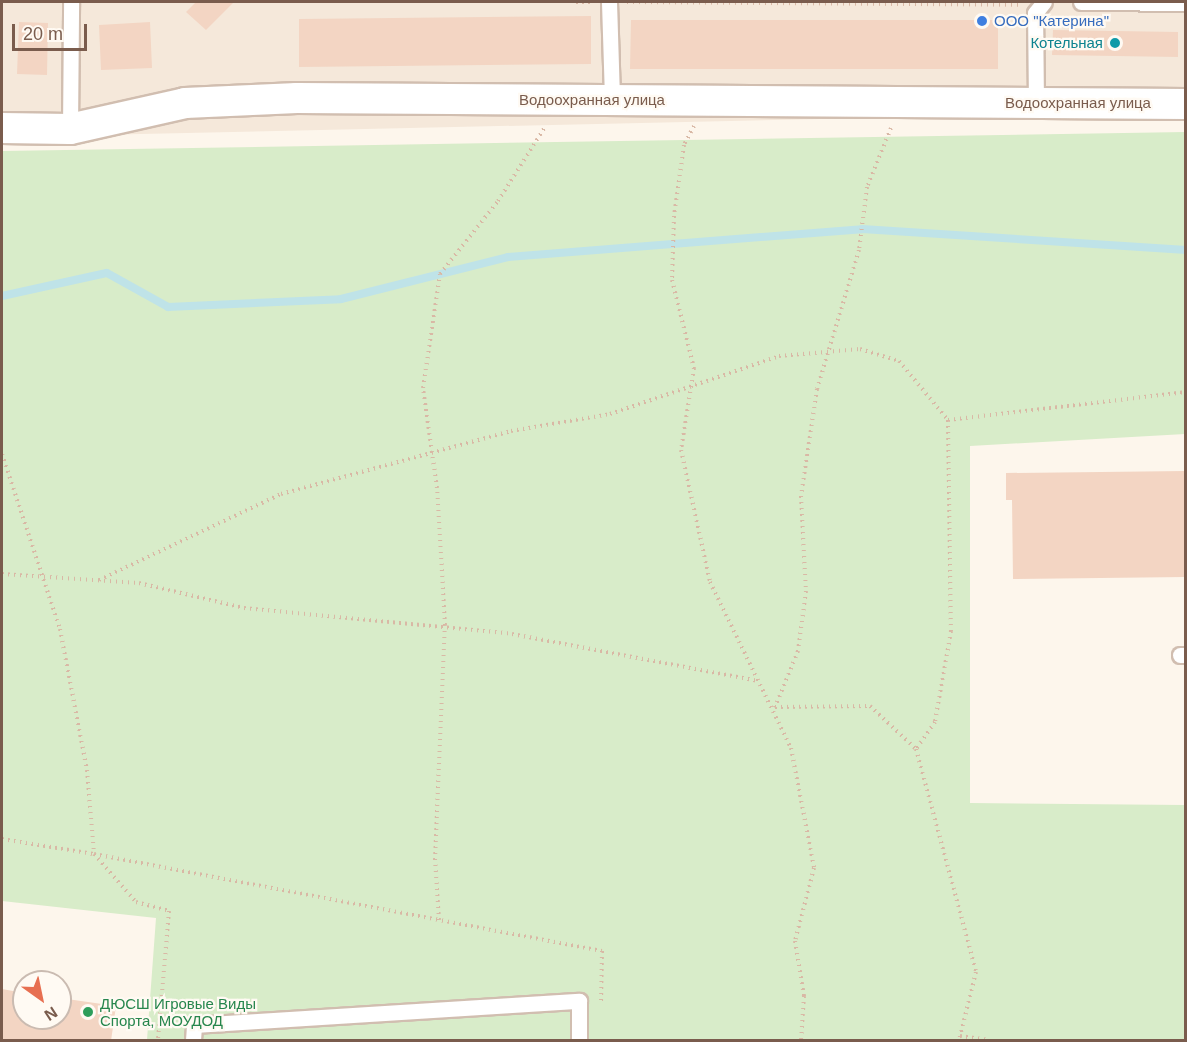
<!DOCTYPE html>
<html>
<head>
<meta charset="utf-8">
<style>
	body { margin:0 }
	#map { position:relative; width:1187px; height:1042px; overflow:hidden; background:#fdf6ec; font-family:Helvetica,sans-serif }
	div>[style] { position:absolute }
	.residential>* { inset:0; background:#f5e8da }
	.green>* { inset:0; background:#d8ecc9 }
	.stream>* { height:8px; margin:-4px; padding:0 4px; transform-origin:4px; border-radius:4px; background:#bfe3e8 }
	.building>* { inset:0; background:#f3d5c3 }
	.path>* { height:4px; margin-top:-2px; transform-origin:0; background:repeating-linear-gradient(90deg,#d9b8a5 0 1.5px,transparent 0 6px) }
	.roads { filter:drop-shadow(2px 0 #d1beb0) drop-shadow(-2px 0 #d1beb0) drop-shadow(0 2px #d1beb0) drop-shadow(0 -2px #d1beb0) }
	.service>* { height:15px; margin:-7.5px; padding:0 7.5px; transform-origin:7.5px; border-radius:7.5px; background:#fff }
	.minor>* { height:30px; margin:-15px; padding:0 15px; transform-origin:15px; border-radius:15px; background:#fff }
	.dots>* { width:16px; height:16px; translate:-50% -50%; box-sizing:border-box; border:3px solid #fffaf3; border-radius:50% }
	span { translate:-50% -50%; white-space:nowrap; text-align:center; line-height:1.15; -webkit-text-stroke:4.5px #fffaf3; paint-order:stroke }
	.shop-label { font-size:15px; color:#366cbe }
	.left { translate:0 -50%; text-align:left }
	.culture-label { font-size:15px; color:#0d838f }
	.right { translate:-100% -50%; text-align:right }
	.street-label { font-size:15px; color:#7a5c4d }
	.leisure-label { font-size:15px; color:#27864d }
	.frame { position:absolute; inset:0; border:3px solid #7a5c4d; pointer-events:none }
	.north { position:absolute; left:12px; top:970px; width:60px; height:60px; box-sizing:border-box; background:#fffaf3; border:2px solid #cabbb1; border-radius:50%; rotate:147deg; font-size:16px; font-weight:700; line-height:24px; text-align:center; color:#7a5c4d }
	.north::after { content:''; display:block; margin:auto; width:21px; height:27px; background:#e76f51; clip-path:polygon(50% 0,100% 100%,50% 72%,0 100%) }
	.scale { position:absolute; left:12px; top:24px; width:75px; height:27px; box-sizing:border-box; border:3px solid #7a5c4d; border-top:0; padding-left:8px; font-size:18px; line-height:21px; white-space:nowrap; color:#7a5c4d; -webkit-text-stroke:4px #fffaf3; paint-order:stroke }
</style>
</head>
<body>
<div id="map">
	<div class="residential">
		<div style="clip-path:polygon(2px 2px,1185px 2px,1185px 111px,2px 137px)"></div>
	</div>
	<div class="green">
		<div style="clip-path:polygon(1185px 132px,1185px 434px,970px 446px,970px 803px,1185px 805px,1185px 1040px,147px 1040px,156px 918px,2px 901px,2px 151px)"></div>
	</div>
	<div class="stream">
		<div style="left:2px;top:296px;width:107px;rotate:-12.4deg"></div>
		<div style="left:107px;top:273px;width:70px;rotate:29.1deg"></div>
		<div style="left:168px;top:307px;width:173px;rotate:-2.6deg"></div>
		<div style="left:341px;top:299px;width:172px;rotate:-14.1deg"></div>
		<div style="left:508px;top:257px;width:355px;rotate:-4.5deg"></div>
		<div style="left:862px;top:229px;width:325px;rotate:3.7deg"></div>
	</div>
	<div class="building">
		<div style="clip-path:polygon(196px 2px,234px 2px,206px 30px,186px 12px)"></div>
		<div style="clip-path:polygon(591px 16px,591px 64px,299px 67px,299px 19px)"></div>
		<div style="clip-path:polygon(631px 20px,998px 20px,998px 69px,630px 69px)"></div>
		<div style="clip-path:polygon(19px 22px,48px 23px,47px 75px,17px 74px)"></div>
		<div style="clip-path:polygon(150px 22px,152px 68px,101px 70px,99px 25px)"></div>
		<div style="clip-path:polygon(1053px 30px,1178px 32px,1178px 57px,1052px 55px)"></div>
		<div style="clip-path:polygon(1185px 471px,1185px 577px,1013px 579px,1012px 500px,1006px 500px,1006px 473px)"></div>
		<div style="clip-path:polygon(2px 989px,24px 993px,24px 1018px,60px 1018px,60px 998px,116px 1006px,111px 1041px,2px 1041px)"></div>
	</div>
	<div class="path">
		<div style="left:576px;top:2px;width:14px"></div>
		<div style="left:627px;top:2px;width:392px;rotate:0.4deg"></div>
		<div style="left:694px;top:126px;width:21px;rotate:118deg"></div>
		<div style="left:684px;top:145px;width:72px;rotate:98deg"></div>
		<div style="left:674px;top:216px;width:64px;rotate:91.8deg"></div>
		<div style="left:672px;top:280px;width:91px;rotate:76deg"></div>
		<div style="left:694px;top:368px;width:83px;rotate:99deg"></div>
		<div style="left:681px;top:450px;width:135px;rotate:77.6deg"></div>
		<div style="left:710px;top:582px;width:185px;rotate:64deg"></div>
		<div style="left:791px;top:748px;width:122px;rotate:79.1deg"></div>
		<div style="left:814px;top:868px;width:75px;rotate:104.6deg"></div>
		<div style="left:795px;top:941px;width:56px;rotate:80.7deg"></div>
		<div style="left:804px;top:996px;width:44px;rotate:93.9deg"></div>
		<div style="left:891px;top:128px;width:64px;rotate:112.1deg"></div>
		<div style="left:867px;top:187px;width:64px;rotate:97.2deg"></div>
		<div style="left:859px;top:250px;width:145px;rotate:106.8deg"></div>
		<div style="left:817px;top:389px;width:108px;rotate:98.5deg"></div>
		<div style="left:801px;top:496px;width:95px;rotate:87deg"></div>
		<div style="left:806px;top:591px;width:61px;rotate:97.6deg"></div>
		<div style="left:798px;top:651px;width:61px;rotate:112.3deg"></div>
		<div style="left:775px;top:707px;width:95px;rotate:-0.6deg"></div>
		<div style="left:870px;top:706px;width:63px;rotate:43.1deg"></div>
		<div style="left:948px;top:420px;width:240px;rotate:-6.7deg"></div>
		<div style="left:2px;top:454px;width:184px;rotate:71.7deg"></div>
		<div style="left:60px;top:629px;width:144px;rotate:79.2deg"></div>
		<div style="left:87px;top:770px;width:84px;rotate:85.2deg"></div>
		<div style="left:94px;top:854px;width:517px;rotate:10.81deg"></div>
		<div style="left:602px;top:951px;width:50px;rotate:91.1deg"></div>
		<div style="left:2px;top:574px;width:137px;rotate:3.8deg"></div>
		<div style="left:139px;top:583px;width:108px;rotate:13.4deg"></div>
		<div style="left:244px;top:608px;width:269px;rotate:5.5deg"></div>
		<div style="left:512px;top:634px;width:251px;rotate:10.8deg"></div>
		<div style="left:99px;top:580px;width:201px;rotate:-25.3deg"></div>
		<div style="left:281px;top:494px;width:238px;rotate:-15.3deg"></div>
		<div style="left:511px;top:431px;width:100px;rotate:-9.7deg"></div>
		<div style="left:610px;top:414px;width:179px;rotate:-18.9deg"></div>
		<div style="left:779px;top:356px;width:81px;rotate:-4.9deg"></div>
		<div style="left:860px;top:349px;width:41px;rotate:17.1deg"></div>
		<div style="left:899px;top:361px;width:77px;rotate:50.3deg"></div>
		<div style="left:948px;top:420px;width:211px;rotate:89.2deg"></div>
		<div style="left:951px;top:631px;width:92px;rotate:100deg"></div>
		<div style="left:935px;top:722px;width:33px;rotate:125deg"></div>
		<div style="left:916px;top:749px;width:231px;rotate:74.9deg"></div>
		<div style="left:976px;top:972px;width:70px;rotate:104deg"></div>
		<div style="left:2px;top:839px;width:93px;rotate:9.3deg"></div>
		<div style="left:94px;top:854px;width:64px;rotate:48.8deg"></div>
		<div style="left:136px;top:902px;width:34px;rotate:15deg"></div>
		<div style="left:169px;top:911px;width:129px;rotate:94.9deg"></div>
		<div style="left:439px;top:920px;width:60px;rotate:-93.8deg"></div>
		<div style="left:435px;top:860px;width:235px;rotate:-87.6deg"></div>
		<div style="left:445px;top:625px;width:137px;rotate:-93.3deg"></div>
		<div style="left:437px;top:488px;width:101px;rotate:-98deg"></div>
		<div style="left:423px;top:388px;width:115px;rotate:-81.5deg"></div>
		<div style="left:440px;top:274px;width:93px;rotate:-51.5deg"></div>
		<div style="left:498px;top:201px;width:88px;rotate:-57.6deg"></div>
		<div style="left:960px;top:1036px;width:27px;rotate:8deg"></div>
	</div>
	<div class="roads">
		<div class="service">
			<div style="left:609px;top:2px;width:98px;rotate:88.2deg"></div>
			<div style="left:1081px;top:2px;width:105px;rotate:0.5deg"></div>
			<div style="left:1036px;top:103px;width:90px;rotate:-90.6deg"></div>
			<div style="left:1035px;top:13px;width:14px;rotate:-51deg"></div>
			<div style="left:70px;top:129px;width:127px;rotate:-89.5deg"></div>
			<div style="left:1180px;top:655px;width:6px"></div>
			<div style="left:193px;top:1040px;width:15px;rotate:-86deg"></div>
			<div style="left:194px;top:1025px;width:386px;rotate:-3.6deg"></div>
			<div style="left:579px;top:1001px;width:39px;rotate:90deg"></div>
		</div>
		<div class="minor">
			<div style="left:2px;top:128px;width:68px;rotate:0.8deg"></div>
			<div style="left:70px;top:129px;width:118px;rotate:-12.7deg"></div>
			<div style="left:185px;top:103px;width:112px;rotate:-2.6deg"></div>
			<div style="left:297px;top:98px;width:889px;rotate:0.39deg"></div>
		</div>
	</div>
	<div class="dots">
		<div style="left:982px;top:21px;background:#3f7fe0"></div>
		<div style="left:1115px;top:43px;background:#0f9aa8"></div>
		<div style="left:88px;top:1012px;background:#2e9e5b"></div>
	</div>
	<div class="shop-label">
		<span class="left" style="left:994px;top:21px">ООО "Катерина"</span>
	</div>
	<div class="culture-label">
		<span class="right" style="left:1103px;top:43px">Котельная</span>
	</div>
	<div class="street-label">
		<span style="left:592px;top:100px">Водоохранная улица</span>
		<span style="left:1078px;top:103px">Водоохранная улица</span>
	</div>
	<div class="leisure-label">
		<span class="left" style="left:100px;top:1012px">ДЮСШ Игровые Виды<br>Спорта, МОУДОД</span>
	</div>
	<div class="frame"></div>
	<div class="north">N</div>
	<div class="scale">20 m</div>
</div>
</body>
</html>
